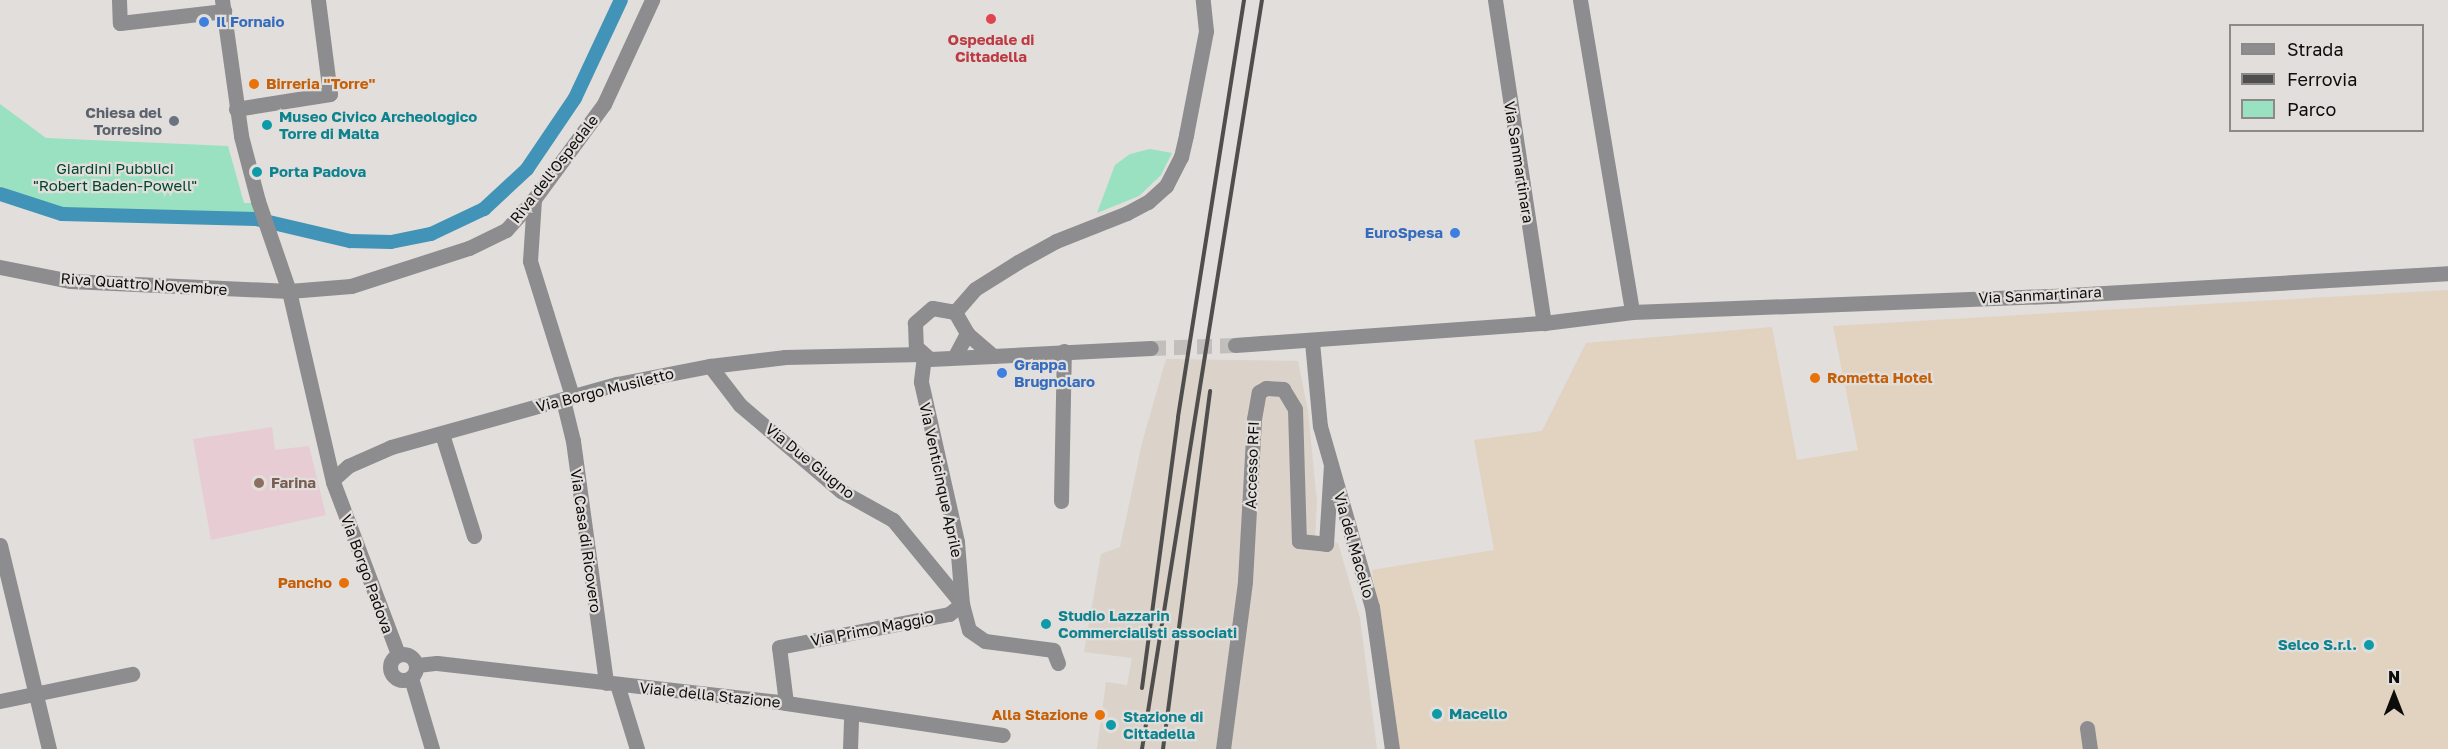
<!DOCTYPE html>
<html>
<head>
<meta charset="utf-8">
<style>
	body { margin:0 }
	#map { position:relative; width:2448px; height:749px; overflow:hidden; background:#e1dedb; font-family:"Golos Text",sans-serif }
	div>[style] { position:absolute }
	.built>* { inset:0; background:#dbd2ca }
	.industrial>* { inset:0; background:#e2d2c0 }
	.education>* { inset:0; background:#e7cdd3 }
	.green>* { inset:0; background:#99e1c0 }
	.canal>* { height:14px; margin:-7px; padding:0 7px; transform-origin:7px; border-radius:7px; background:#4193b7 }
	.minor-tunnel>* { height:15px; margin-top:-7.5px; transform-origin:0; background:repeating-linear-gradient(90deg,#c1bebc 0 15px,transparent 0 23px) }
	.minor>* { height:15px; margin:-7.5px; padding:0 7.5px; transform-origin:7.5px; border-radius:7.5px; background:#8d8c8e }
	.tertiary>* { height:15px; margin:-7.5px; padding:0 7.5px; transform-origin:7.5px; border-radius:7.5px; background:#8d8c8e }
	.tertiary>.ring { margin:-7.5px; padding:0; box-sizing:content-box; background:none; border:15px solid #8d8c8e; border-radius:50% }
	.rail>* { height:4px; margin:-2px; padding:0 2px; transform-origin:2px; border-radius:2px; background:#4f4e4c }
	.dots>* { width:16px; height:16px; translate:-50% -50%; box-sizing:border-box; border:3px solid #e1dedb; border-radius:50% }
	span { translate:-50% -50%; white-space:nowrap; text-align:center; line-height:1.15; -webkit-text-stroke:4.5px #e1dedb; paint-order:stroke }
	.shop-label { font-size:15px; color:#366cbe; font-weight:700 }
	.left { translate:0 -50%; text-align:left }
	.right { translate:-100% -50%; text-align:right }
	.health-label { font-size:15px; color:#be3a42; font-weight:700 }
	.food-label { font-size:15px; color:#c56008; font-weight:700 }
	.worship-label { font-size:15px; color:#5b616d; font-weight:700 }
	.culture-label { font-size:15px; color:#0d838f; font-weight:700 }
	.street-label { font-size:15px; color:#0d0c0b }
	.park-label { font-size:15px; color:#00462f }
	.education-label { font-size:15px; color:#785e54; font-weight:700 }
	.legend { position:absolute; left:2229px; top:24px; width:195px; height:108px; box-sizing:border-box; background:#e1dedb; border:2px solid #8c8a88; margin:0; padding:8px 10px; list-style:none; font-size:18px; color:#0d0c0b }
	.legend li { display:flex; align-items:center; gap:12px; height:30px }
	.legend b { width:30px; border:2px solid #8c8a88 }
	.north { position:absolute; left:2364px; top:665px; width:60px; height:60px; -webkit-text-stroke:4px #e1dedb; paint-order:stroke; rotate:0deg; font-size:16px; font-weight:700; line-height:24px; text-align:center; color:#0d0c0b }
	.north::after { content:''; display:block; margin:auto; width:21px; height:27px; background:#0d0c0b; clip-path:polygon(50% 0,100% 100%,50% 72%,0 100%) }
</style>
</head>
<body>
<div id="map">
	<div class="built">
		<div style="clip-path:polygon(1166px 359px,1298px 361px,1308px 411px,1317px 502px,1315px 540px,1338px 543px,1360px 618px,1377px 749px,1097px 749px,1106px 682px,1127px 685px,1132px 658px,1084px 652px,1101px 554px,1120px 547px,1142px 443px)"></div>
	</div>
	<div class="industrial">
		<div style="clip-path:polygon(2448px 290px,2448px 749px,1399px 749px,1372px 570px,1494px 550px,1474px 440px,1542px 431px,1586px 343px,1772px 327px,1797px 460px,1858px 450px,1833px 326px)"></div>
	</div>
	<div class="education">
		<div style="clip-path:polygon(272px 427px,275px 450px,309px 446px,326px 515px,211px 540px,193px 439px)"></div>
	</div>
	<div class="green">
		<div style="clip-path:polygon(0 104px,46px 138px,228px 146px,244px 203px,253px 203px,257px 213px,96px 212px,47px 206px,8px 191px,0 186px)"></div>
		<div style="clip-path:polygon(1150px 149px,1172px 153px,1161px 175px,1139px 196px,1097px 213px,1115px 165px,1130px 154px)"></div>
	</div>
	<div class="canal">
		<div style="left:0;top:194px;width:65px;rotate:17.9deg"></div>
		<div style="left:62px;top:214px;width:194px;rotate:1.5deg"></div>
		<div style="left:256px;top:219px;width:97px;rotate:13.2deg"></div>
		<div style="left:350px;top:241px;width:41px;rotate:1.4deg"></div>
		<div style="left:391px;top:242px;width:41px;rotate:-11.3deg"></div>
		<div style="left:431px;top:234px;width:59px;rotate:-25.3deg"></div>
		<div style="left:484px;top:209px;width:59px;rotate:-42.9deg"></div>
		<div style="left:527px;top:169px;width:86px;rotate:-55.9deg"></div>
		<div style="left:575px;top:98px;width:108px;rotate:-64.9deg"></div>
	</div>
	<div class="minor-tunnel">
		<div style="left:1151px;top:348px;width:84px;rotate:-2deg"></div>
	</div>
	<div class="minor">
		<div style="left:119px;top:0;width:23px;rotate:88deg"></div>
		<div style="left:120px;top:23px;width:105px;rotate:-6.6deg"></div>
		<div style="left:222px;top:0;width:137px;rotate:82deg"></div>
		<div style="left:241px;top:136px;width:67px;rotate:75.3deg"></div>
		<div style="left:258px;top:201px;width:95px;rotate:71deg"></div>
		<div style="left:1495px;top:0;width:327px;rotate:81.4deg"></div>
		<div style="left:1580px;top:0;width:316px;rotate:80.5deg"></div>
		<div style="left:236px;top:109px;width:95px;rotate:-9.1deg"></div>
		<div style="left:330px;top:94px;width:95px;rotate:-97.3deg"></div>
		<div style="left:534px;top:199px;width:62px;rotate:93.7deg"></div>
		<div style="left:530px;top:261px;width:141px;rotate:72.7deg"></div>
		<div style="left:955px;top:312px;width:30px;rotate:-49deg"></div>
		<div style="left:975px;top:289px;width:51px;rotate:-32.1deg"></div>
		<div style="left:1018px;top:262px;width:43px;rotate:-28.9deg"></div>
		<div style="left:1056px;top:241px;width:76px;rotate:-21.5deg"></div>
		<div style="left:1127px;top:213px;width:24px;rotate:-28deg"></div>
		<div style="left:1148px;top:202px;width:24px;rotate:-42deg"></div>
		<div style="left:1166px;top:186px;width:33px;rotate:-63deg"></div>
		<div style="left:1181px;top:157px;width:23px;rotate:-77deg"></div>
		<div style="left:1186px;top:135px;width:106px;rotate:-79.1deg"></div>
		<div style="left:1206px;top:31px;width:31px;rotate:-96deg"></div>
		<div style="left:1312px;top:342px;width:84px;rotate:84.6deg"></div>
		<div style="left:1320px;top:426px;width:188px;rotate:74deg"></div>
		<div style="left:1372px;top:607px;width:143px;rotate:82deg"></div>
		<div style="left:1235px;top:345px;width:310px;rotate:-4.1deg"></div>
		<div style="left:1544px;top:323px;width:89px;rotate:-7.1deg"></div>
		<div style="left:1632px;top:312px;width:437px;rotate:-2.2deg"></div>
		<div style="left:2069px;top:295px;width:380px;rotate:-3.3deg"></div>
		<div style="left:924px;top:356px;width:26px;rotate:97deg"></div>
		<div style="left:921px;top:382px;width:164px;rotate:77.3deg"></div>
		<div style="left:957px;top:542px;width:62px;rotate:85.4deg"></div>
		<div style="left:962px;top:604px;width:27px;rotate:75deg"></div>
		<div style="left:969px;top:630px;width:19px;rotate:35deg"></div>
		<div style="left:985px;top:641px;width:69px;rotate:7.5deg"></div>
		<div style="left:1053px;top:650px;width:14px;rotate:69deg"></div>
		<div style="left:955px;top:356px;width:26px;rotate:-62deg"></div>
		<div style="left:967px;top:333px;width:24px;rotate:-120deg"></div>
		<div style="left:955px;top:312px;width:23px;rotate:-170deg"></div>
		<div style="left:932px;top:308px;width:23px;rotate:139deg"></div>
		<div style="left:915px;top:323px;width:24px;rotate:88deg"></div>
		<div style="left:916px;top:347px;width:18px;rotate:41deg"></div>
		<div style="left:930px;top:359px;width:63px;rotate:-2.7deg"></div>
		<div style="left:993px;top:356px;width:35px;rotate:-139deg"></div>
		<div style="left:993px;top:356px;width:158px;rotate:-2.9deg"></div>
		<div style="left:710px;top:366px;width:49px;rotate:52.4deg"></div>
		<div style="left:740px;top:405px;width:133px;rotate:40.4deg"></div>
		<div style="left:841px;top:491px;width:60px;rotate:29.1deg"></div>
		<div style="left:893px;top:520px;width:109px;rotate:50.6deg"></div>
		<div style="left:563px;top:400px;width:42px;rotate:76.3deg"></div>
		<div style="left:573px;top:441px;width:244px;rotate:82.2deg"></div>
		<div style="left:442px;top:434px;width:107px;rotate:72.6deg"></div>
		<div style="left:337px;top:476px;width:15px;rotate:-42deg"></div>
		<div style="left:348px;top:466px;width:47px;rotate:-23.8deg"></div>
		<div style="left:391px;top:447px;width:235px;rotate:-15.6deg"></div>
		<div style="left:617px;top:384px;width:95px;rotate:-11deg"></div>
		<div style="left:710px;top:366px;width:76px;rotate:-6.8deg"></div>
		<div style="left:785px;top:357px;width:137px;rotate:-1.3deg"></div>
		<div style="left:1061px;top:501px;width:150px;rotate:-88.9deg"></div>
		<div style="left:0;top:545px;width:210px;rotate:76.5deg"></div>
		<div style="left:417px;top:665px;width:20px;rotate:-6deg"></div>
		<div style="left:437px;top:663px;width:351px;rotate:6.5deg"></div>
		<div style="left:786px;top:703px;width:219px;rotate:8.4deg"></div>
		<div style="left:617px;top:684px;width:68px;rotate:72.9deg"></div>
		<div style="left:0;top:701px;width:135px;rotate:-11.6deg"></div>
		<div style="left:786px;top:703px;width:56px;rotate:-97.1deg"></div>
		<div style="left:779px;top:647px;width:173px;rotate:-11deg"></div>
		<div style="left:949px;top:614px;width:16px;rotate:-38deg"></div>
		<div style="left:2087px;top:728px;width:21px;rotate:82deg"></div>
		<div style="left:850px;top:749px;width:36px;rotate:-88deg"></div>
		<div style="left:1223px;top:749px;width:169px;rotate:-82.5deg"></div>
		<div style="left:1245px;top:581px;width:162px;rotate:-86.8deg"></div>
		<div style="left:1254px;top:419px;width:27px;rotate:-80deg"></div>
		<div style="left:1259px;top:392px;width:8px;rotate:-30deg"></div>
		<div style="left:1266px;top:388px;width:17px;rotate:3deg"></div>
		<div style="left:1283px;top:389px;width:23px;rotate:59deg"></div>
		<div style="left:1295px;top:409px;width:132px;rotate:88.3deg"></div>
		<div style="left:1299px;top:541px;width:27px;rotate:6deg"></div>
		<div style="left:1326px;top:544px;width:79px;rotate:-86.4deg"></div>
	</div>
	<div class="tertiary">
		<div style="left:0;top:267px;width:71px;rotate:11.3deg"></div>
		<div style="left:70px;top:281px;width:219px;rotate:2.6deg"></div>
		<div style="left:289px;top:291px;width:62px;rotate:-4.6deg"></div>
		<div style="left:351px;top:286px;width:124px;rotate:-17.9deg"></div>
		<div style="left:469px;top:248px;width:41px;rotate:-25.9deg"></div>
		<div style="left:506px;top:230px;width:42px;rotate:-47.9deg"></div>
		<div style="left:534px;top:199px;width:118px;rotate:-53.6deg"></div>
		<div style="left:604px;top:104px;width:115px;rotate:-65.2deg"></div>
		<div style="left:289px;top:291px;width:196px;rotate:77deg"></div>
		<div style="left:333px;top:482px;width:184px;rotate:69.3deg"></div>
		<div class="ring" style="left:390px;top:654px;width:11px;height:11px"></div>
		<div style="left:411px;top:678px;width:74px;rotate:73.5deg"></div>
	</div>
	<div class="rail">
		<div style="left:1142px;top:688px;width:273px;rotate:-82.4deg"></div>
		<div style="left:1178px;top:417px;width:422px;rotate:-81deg"></div>
		<div style="left:1142px;top:749px;width:759px;rotate:-80.9deg"></div>
		<div style="left:1163px;top:749px;width:361px;rotate:-82.5deg"></div>
	</div>
	<div class="dots">
		<div style="left:991px;top:19px;background:#e0444e"></div>
		<div style="left:204px;top:22px;background:#3f7fe0"></div>
		<div style="left:254px;top:84px;background:#e8710a"></div>
		<div style="left:174px;top:121px;background:#6b7280"></div>
		<div style="left:267px;top:125px;background:#0f9aa8"></div>
		<div style="left:257px;top:172px;background:#0f9aa8"></div>
		<div style="left:1455px;top:233px;background:#3f7fe0"></div>
		<div style="left:1002px;top:373px;background:#3f7fe0"></div>
		<div style="left:1815px;top:378px;background:#e8710a"></div>
		<div style="left:259px;top:483px;background:#8d6e63"></div>
		<div style="left:344px;top:583px;background:#e8710a"></div>
		<div style="left:1046px;top:624px;background:#0f9aa8"></div>
		<div style="left:2369px;top:645px;background:#0f9aa8"></div>
		<div style="left:1437px;top:714px;background:#0f9aa8"></div>
		<div style="left:1100px;top:715px;background:#e8710a"></div>
		<div style="left:1111px;top:725px;background:#0f9aa8"></div>
	</div>
	<div class="shop-label">
		<span class="left" style="left:216px;top:22px">Il Fornaio</span>
		<span class="right" style="left:1443px;top:233px">EuroSpesa</span>
		<span class="left" style="left:1014px;top:373px">Grappa<br>Brugnolaro</span>
	</div>
	<div class="health-label">
		<span style="left:991px;top:48px">Ospedale di<br>Cittadella</span>
	</div>
	<div class="food-label">
		<span class="left" style="left:266px;top:84px">Birreria "Torre"</span>
		<span class="left" style="left:1827px;top:378px">Rometta Hotel</span>
		<span class="right" style="left:332px;top:583px">Pancho</span>
		<span class="right" style="left:1088px;top:715px">Alla Stazione</span>
	</div>
	<div class="worship-label">
		<span class="right" style="left:162px;top:121px">Chiesa del<br>Torresino</span>
	</div>
	<div class="culture-label">
		<span class="left" style="left:279px;top:125px">Museo Civico Archeologico<br>Torre di Malta</span>
		<span class="left" style="left:269px;top:172px">Porta Padova</span>
		<span class="left" style="left:1058px;top:624px">Studio Lazzarin<br>Commercialisti associati</span>
		<span class="right" style="left:2357px;top:645px">Selco S.r.l.</span>
		<span class="left" style="left:1449px;top:714px">Macello</span>
		<span class="left" style="left:1123px;top:725px">Stazione di<br>Cittadella</span>
	</div>
	<div class="street-label">
		<span style="left:1519px;top:162px;rotate:81deg">Via Sanmartinara</span>
		<span style="left:554px;top:169px;rotate:-52deg">Riva dell'Ospedale</span>
		<span style="left:144px;top:284px;rotate:4deg">Riva Quattro Novembre</span>
		<span style="left:2040px;top:295px;rotate:-3deg">Via Sanmartinara</span>
		<span style="left:605px;top:390px;rotate:-14deg">Via Borgo Musiletto</span>
		<span style="left:810px;top:461px;rotate:39deg">Via Due Giugno</span>
		<span style="left:1252px;top:465px;rotate:-88deg">Accesso RFI</span>
		<span style="left:941px;top:480px;rotate:78deg">Via Venticinque Aprile</span>
		<span style="left:586px;top:541px;rotate:82deg">Via Casa di Ricovero</span>
		<span style="left:1354px;top:545px;rotate:74deg">Via del Macello</span>
		<span style="left:367px;top:574px;rotate:70deg">Via Borgo Padova</span>
		<span style="left:872px;top:629px;rotate:-11deg">Via Primo Maggio</span>
		<span style="left:710px;top:695px;rotate:6deg">Viale della Stazione</span>
	</div>
	<div class="park-label">
		<span style="left:115px;top:177px">Giardini Pubblici<br>"Robert Baden-Powell"</span>
	</div>
	<div class="education-label">
		<span class="left" style="left:271px;top:483px">Farina</span>
	</div>
	<ul class="legend">
	<li><b style="height:8px;background:#8d8c8e"></b>Strada</li>
	<li><b style="height:8px;background:#4f4e4c"></b>Ferrovia</li>
	<li><b style="height:16px;background:#99e1c0"></b>Parco</li>
	</ul>
	<div class="north">N</div>
</div>
</body>
</html>
